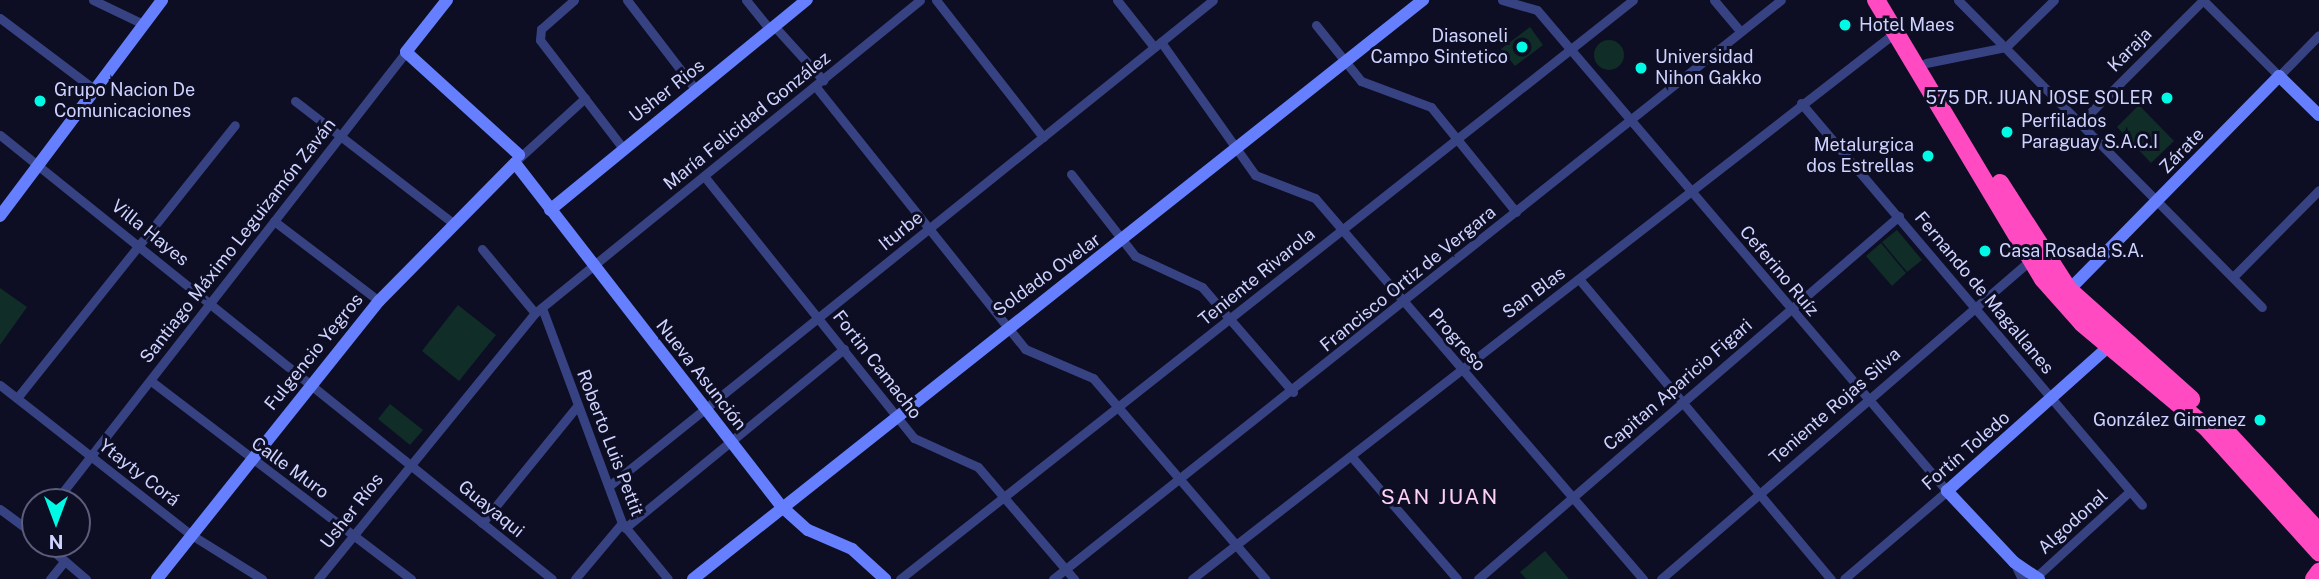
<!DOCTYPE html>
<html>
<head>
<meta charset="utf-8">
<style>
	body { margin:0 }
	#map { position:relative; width:2319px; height:579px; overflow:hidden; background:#0d0e23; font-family:"Public Sans",sans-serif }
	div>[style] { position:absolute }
	.green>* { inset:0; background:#102d27 }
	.round { border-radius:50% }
	.street>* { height:9px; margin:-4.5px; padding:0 4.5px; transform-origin:4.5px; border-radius:4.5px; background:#374283 }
	.secondary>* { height:12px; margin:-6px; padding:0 6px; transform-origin:6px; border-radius:6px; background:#667fff }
	.highway>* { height:18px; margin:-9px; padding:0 9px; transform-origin:9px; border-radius:9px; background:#ff4ac2 }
	.dots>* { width:19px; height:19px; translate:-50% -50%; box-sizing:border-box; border:4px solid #0d0e23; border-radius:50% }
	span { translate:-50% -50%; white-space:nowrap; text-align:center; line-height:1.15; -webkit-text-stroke:6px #0d0e23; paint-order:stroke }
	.poi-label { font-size:18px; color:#cfd3ff }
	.left { translate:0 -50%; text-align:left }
	.right { translate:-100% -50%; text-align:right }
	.street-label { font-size:18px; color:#cfd3ff }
	.quarter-label { font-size:21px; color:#ffd1f7; letter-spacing:2px }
	.north { position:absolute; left:21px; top:488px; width:70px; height:70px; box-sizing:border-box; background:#0d0e23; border:2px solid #5b5d7b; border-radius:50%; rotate:180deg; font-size:19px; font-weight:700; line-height:28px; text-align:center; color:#cfd3ff }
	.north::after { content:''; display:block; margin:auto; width:24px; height:32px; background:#00fae5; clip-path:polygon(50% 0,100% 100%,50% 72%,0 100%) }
</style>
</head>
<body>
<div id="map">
	<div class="green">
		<div style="clip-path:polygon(1530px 27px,1543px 45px,1515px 66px,1501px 49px)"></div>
		<div class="round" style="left:1594px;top:40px;width:30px;height:30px"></div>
		<div style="clip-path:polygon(2139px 105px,2174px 141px,2151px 163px,2117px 127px)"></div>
		<div style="clip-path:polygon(1897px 230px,1922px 260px,1907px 272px,1882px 242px)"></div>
		<div style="clip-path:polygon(1881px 243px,1906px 273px,1892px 286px,1866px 256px)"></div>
		<div style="clip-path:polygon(0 288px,27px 307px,0 345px)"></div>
		<div style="clip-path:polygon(458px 305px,496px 335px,459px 381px,422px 351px)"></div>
		<div style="clip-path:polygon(390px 404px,423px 430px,410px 445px,378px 419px)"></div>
		<div style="clip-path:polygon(1545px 551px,1569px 579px,1526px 579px,1520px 572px)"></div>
	</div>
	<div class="street">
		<div style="left:93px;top:0;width:55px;rotate:25.6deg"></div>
		<div style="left:574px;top:0;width:44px;rotate:138.7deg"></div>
		<div style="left:541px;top:29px;width:11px;rotate:95deg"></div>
		<div style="left:540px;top:40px;width:136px;rotate:52.5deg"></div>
		<div style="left:627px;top:0;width:113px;rotate:52.5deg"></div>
		<div style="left:746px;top:0;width:38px;rotate:51deg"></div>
		<div style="left:936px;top:0;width:174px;rotate:52deg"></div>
		<div style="left:1117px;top:0;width:60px;rotate:51.8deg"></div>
		<div style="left:1502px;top:0;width:36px;rotate:16deg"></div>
		<div style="left:1537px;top:10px;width:632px;rotate:49.56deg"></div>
		<div style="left:1947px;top:491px;width:135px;rotate:139.5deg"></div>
		<div style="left:1714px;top:0;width:40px;rotate:50deg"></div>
		<div style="left:1958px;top:0;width:432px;rotate:45.3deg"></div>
		<div style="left:2203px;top:0;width:107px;rotate:45deg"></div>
		<div style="left:2279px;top:76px;width:57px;rotate:-45.7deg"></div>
		<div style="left:0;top:18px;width:118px;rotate:37.1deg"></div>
		<div style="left:1316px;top:25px;width:72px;rotate:51.2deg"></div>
		<div style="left:1361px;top:81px;width:75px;rotate:20.4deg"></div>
		<div style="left:1431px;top:107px;width:135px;rotate:51deg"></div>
		<div style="left:775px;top:27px;width:72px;rotate:47.8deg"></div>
		<div style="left:1161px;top:42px;width:163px;rotate:54.7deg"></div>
		<div style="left:1255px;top:175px;width:64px;rotate:21deg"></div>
		<div style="left:1315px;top:198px;width:503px;rotate:49.28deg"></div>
		<div style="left:1926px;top:63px;width:82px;rotate:-11.3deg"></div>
		<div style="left:2006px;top:47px;width:67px;rotate:-44.4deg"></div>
		<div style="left:816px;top:87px;width:335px;rotate:51.4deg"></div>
		<div style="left:1025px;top:349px;width:74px;rotate:23.1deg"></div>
		<div style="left:1093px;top:378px;width:265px;rotate:49.4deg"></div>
		<div style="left:295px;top:101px;width:200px;rotate:37.7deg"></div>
		<div style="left:1801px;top:103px;width:527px;rotate:49.69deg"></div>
		<div style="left:2080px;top:123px;width:174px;rotate:-45deg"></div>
		<div style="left:0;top:135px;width:708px;rotate:38.81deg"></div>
		<div style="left:517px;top:160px;width:92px;rotate:-42.4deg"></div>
		<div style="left:1071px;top:174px;width:104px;rotate:52deg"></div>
		<div style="left:1135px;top:256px;width:74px;rotate:24.8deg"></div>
		<div style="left:1202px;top:287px;width:139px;rotate:49.1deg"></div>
		<div style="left:704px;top:176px;width:336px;rotate:51.3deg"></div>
		<div style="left:914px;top:438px;width:70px;rotate:24.4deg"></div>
		<div style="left:978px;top:467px;width:148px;rotate:49.4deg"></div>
		<div style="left:274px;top:221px;width:132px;rotate:37.3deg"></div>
		<div style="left:482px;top:249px;width:83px;rotate:50.4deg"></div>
		<div style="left:2234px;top:276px;width:121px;rotate:-45.3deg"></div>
		<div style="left:1579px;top:279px;width:392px;rotate:50deg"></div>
		<div style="left:542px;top:308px;width:229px;rotate:69.6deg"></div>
		<div style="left:622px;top:523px;width:72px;rotate:50.6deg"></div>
		<div style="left:151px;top:381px;width:327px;rotate:37.3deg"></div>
		<div style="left:0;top:385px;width:241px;rotate:38.1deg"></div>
		<div style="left:190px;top:534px;width:85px;rotate:32deg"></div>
		<div style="left:17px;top:398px;width:349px;rotate:-51.4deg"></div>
		<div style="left:1351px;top:456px;width:162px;rotate:49.2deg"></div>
		<div style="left:609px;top:486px;width:775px;rotate:-38.82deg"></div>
		<div style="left:55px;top:502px;width:571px;rotate:-52.05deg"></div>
		<div style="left:0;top:509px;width:44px;rotate:36.6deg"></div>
		<div style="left:482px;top:523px;width:152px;rotate:-50.9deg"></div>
		<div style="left:625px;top:528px;width:283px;rotate:-39.3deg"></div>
		<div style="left:45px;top:544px;width:54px;rotate:40.5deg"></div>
		<div style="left:2014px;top:562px;width:19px;rotate:65deg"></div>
		<div style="left:2037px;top:576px;width:126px;rotate:-42.4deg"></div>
		<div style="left:50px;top:579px;width:22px;rotate:-51deg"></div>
		<div style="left:318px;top:579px;width:343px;rotate:-50.8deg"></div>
		<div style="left:535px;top:313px;width:496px;rotate:-39.1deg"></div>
		<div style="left:575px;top:579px;width:73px;rotate:-50deg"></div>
		<div style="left:900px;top:579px;width:934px;rotate:-38.31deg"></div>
		<div style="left:1053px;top:579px;width:930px;rotate:-38.5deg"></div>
		<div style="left:1192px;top:579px;width:892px;rotate:-37.85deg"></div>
		<div style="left:1478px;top:579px;width:556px;rotate:-40.77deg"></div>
		<div style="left:1661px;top:579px;width:489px;rotate:-40.8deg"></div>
	</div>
	<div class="secondary">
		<div style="left:447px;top:0;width:66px;rotate:128.3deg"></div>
		<div style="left:406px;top:52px;width:153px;rotate:42.3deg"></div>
		<div style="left:550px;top:210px;width:332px;rotate:-39.3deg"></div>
		<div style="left:0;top:216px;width:270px;rotate:-53.1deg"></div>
		<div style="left:2069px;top:290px;width:300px;rotate:-45.5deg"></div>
		<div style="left:2279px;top:76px;width:56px;rotate:44.3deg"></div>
		<div style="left:157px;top:579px;width:356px;rotate:-51.4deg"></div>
		<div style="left:379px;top:301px;width:194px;rotate:-45.4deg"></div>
		<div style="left:515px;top:163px;width:434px;rotate:52.2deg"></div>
		<div style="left:781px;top:506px;width:36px;rotate:42deg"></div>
		<div style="left:808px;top:530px;width:48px;rotate:23.4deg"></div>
		<div style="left:852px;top:549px;width:45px;rotate:42.3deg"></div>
		<div style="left:693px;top:579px;width:932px;rotate:-38.42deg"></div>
		<div style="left:2039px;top:579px;width:30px;rotate:-146deg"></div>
		<div style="left:2014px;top:562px;width:98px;rotate:-133.3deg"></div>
		<div style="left:1947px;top:491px;width:217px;rotate:-41.8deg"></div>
	</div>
	<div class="highway">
		<div style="left:1876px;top:0;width:325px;rotate:59.1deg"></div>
		<div style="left:2043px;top:279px;width:59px;rotate:48.4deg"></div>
		<div style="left:2082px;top:323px;width:162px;rotate:40deg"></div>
		<div style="left:2206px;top:427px;width:169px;rotate:47.9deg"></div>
		<div style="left:2000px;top:183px;width:127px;rotate:57.2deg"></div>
		<div style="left:2069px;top:290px;width:164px;rotate:41.8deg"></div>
		<div style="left:2224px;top:429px;width:140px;rotate:47.3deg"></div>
		<div style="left:2314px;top:579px;width:9px;rotate:-54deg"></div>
	</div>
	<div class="dots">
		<div style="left:1845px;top:25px;background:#00fae5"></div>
		<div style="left:1522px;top:47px;background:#00fae5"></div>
		<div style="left:1641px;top:68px;background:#00fae5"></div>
		<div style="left:2167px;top:98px;background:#00fae5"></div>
		<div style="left:40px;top:101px;background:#00fae5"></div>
		<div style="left:2007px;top:132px;background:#00fae5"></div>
		<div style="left:1928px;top:156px;background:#00fae5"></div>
		<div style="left:1985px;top:251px;background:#00fae5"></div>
		<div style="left:2260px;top:420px;background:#00fae5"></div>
	</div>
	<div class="poi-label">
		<span class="left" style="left:1859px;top:25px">Hotel Maes</span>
		<span class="right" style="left:1508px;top:47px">Diasoneli<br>Campo Sintetico</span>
		<span class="left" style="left:1655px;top:68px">Universidad<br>Nihon Gakko</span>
		<span class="left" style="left:54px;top:101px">Grupo Nacion De<br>Comunicaciones</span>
		<span class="right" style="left:2153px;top:98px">575 DR. JUAN JOSE SOLER</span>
		<span class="left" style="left:2021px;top:132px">Perfilados<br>Paraguay S.A.C.I</span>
		<span class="right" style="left:1914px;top:156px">Metalurgica<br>dos Estrellas</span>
		<span class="left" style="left:1999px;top:251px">Casa Rosada S.A.</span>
		<span class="right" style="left:2246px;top:420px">González Gimenez</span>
	</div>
	<div class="street-label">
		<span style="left:2130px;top:50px;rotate:-45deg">Karaja</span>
		<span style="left:667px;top:91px;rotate:-38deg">Usher Rios</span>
		<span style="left:747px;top:121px;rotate:-39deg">María Felicidad González</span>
		<span style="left:2182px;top:151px;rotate:-46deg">Zárate</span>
		<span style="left:901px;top:231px;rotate:-39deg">Iturbe</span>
		<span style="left:150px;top:233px;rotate:39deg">Villa Hayes</span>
		<span style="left:238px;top:241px;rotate:-52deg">Santiago Máximo Leguizamón Zaván</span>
		<span style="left:1779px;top:271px;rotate:50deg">Ceferino Ruíz</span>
		<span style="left:1047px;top:275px;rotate:-36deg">Soldado Ovelar</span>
		<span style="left:1257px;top:277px;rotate:-39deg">Teniente Rivarola</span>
		<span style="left:1408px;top:279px;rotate:-39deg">Francisco Ortiz de Vergara</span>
		<span style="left:1534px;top:293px;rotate:-37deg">San Blas</span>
		<span style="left:1984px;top:293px;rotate:50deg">Fernando de Magallanes</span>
		<span style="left:1457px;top:340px;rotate:49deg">Progreso</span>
		<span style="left:314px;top:352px;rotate:-51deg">Fulgencio Yegros</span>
		<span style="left:877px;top:365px;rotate:52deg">Fortin Camacho</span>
		<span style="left:701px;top:375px;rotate:52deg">Nueva Asunción</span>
		<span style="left:1678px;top:385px;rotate:-41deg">Capitan Aparicio Figari</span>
		<span style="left:1835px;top:406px;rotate:-41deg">Teniente Rojas Silva</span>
		<span style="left:610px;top:443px;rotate:69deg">Roberto Luis Pettit</span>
		<span style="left:1966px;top:451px;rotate:-41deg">Fortín Toledo</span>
		<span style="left:290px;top:468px;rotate:36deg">Calle Muro</span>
		<span style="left:139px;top:473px;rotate:38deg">Ytayty Corá</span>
		<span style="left:491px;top:509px;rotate:39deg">Guayaqui</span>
		<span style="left:352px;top:511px;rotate:-52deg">Usher Ríos</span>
		<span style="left:2073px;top:522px;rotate:-42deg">Algodonal</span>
	</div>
	<div class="quarter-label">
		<span style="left:1440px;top:497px">SAN JUAN</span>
	</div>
	<div class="north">N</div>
</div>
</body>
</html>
